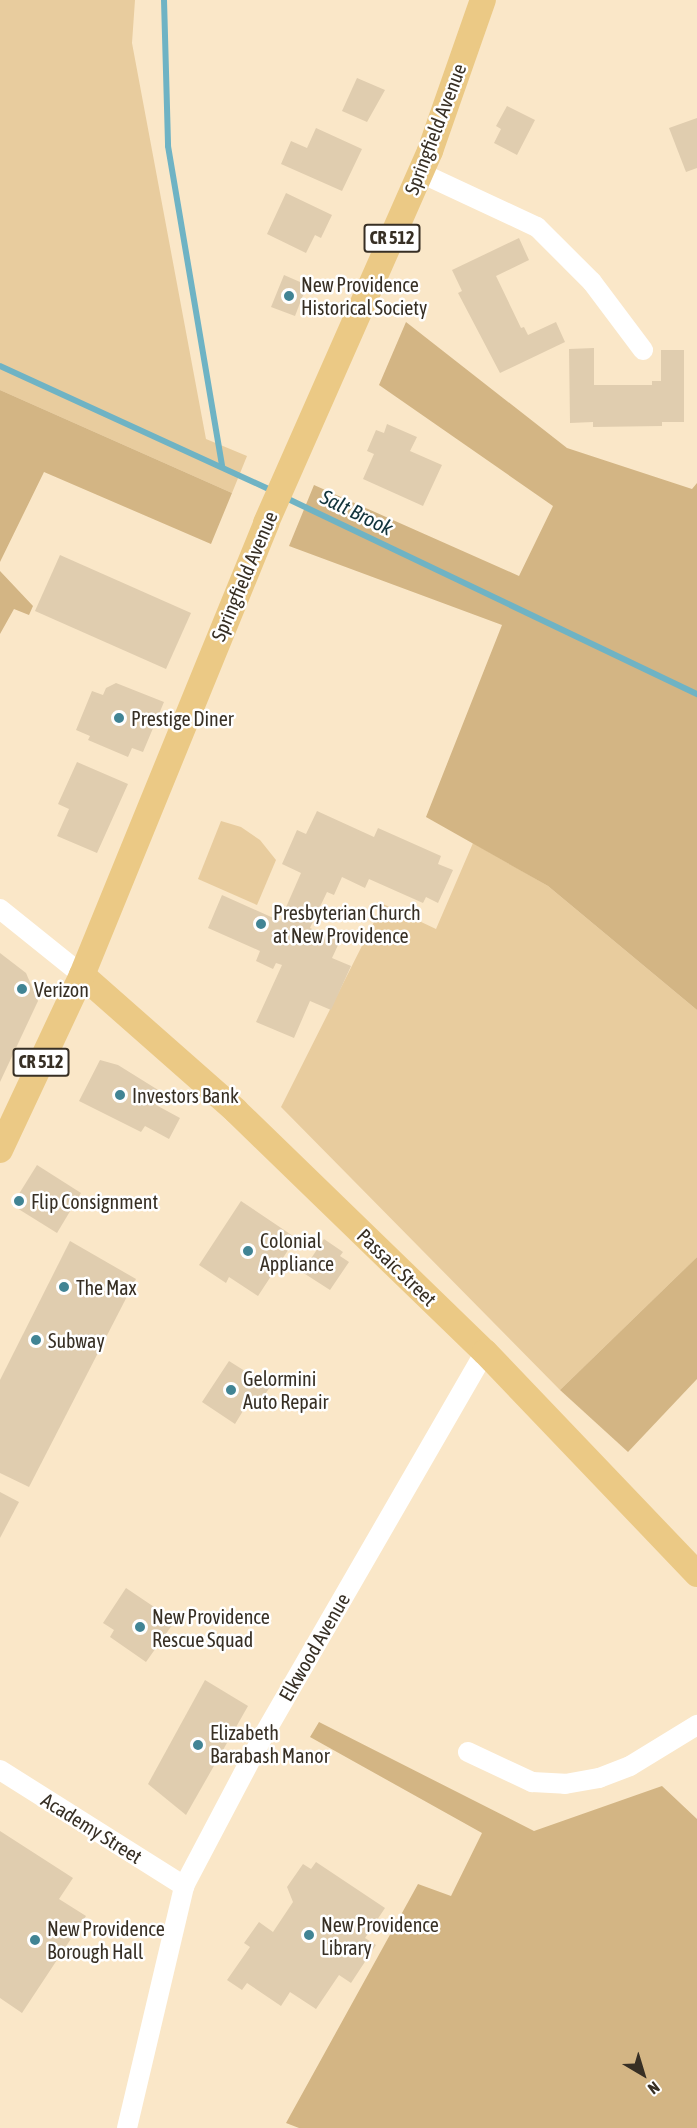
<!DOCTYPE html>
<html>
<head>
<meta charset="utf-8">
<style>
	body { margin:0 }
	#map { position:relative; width:697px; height:2128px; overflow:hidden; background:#fae7c8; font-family:"Asap Condensed",sans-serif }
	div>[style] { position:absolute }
	.green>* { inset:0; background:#e8cc9e }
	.forest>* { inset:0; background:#d3b584 }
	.stream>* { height:6px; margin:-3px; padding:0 3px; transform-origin:3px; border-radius:3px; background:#6fb3c4 }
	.building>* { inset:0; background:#e0cdaf }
	.minor>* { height:20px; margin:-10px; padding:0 10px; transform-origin:10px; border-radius:10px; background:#fff }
	.major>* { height:26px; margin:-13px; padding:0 13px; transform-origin:13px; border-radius:13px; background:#ebc985 }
	.dots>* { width:16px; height:16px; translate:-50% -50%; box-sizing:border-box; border:3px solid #fff; border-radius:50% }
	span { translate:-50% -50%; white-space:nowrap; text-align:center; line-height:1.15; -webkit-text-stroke:5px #fff; paint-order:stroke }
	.shield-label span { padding:2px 4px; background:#fff; border:2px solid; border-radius:4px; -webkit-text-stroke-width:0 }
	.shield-label { font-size:18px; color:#372f24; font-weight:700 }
	.street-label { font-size:20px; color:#372f24 }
	.poi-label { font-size:20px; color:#372f24 }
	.left { translate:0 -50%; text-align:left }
	.water-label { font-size:21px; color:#12343c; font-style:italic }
	.north { position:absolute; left:613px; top:2044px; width:60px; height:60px; -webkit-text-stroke:4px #fff; paint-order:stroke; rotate:142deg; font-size:16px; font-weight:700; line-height:24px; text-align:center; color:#372f24 }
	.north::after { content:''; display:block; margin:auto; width:21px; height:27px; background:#372f24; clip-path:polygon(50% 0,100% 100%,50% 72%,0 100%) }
</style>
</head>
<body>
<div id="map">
	<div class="green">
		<div style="clip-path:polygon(0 0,135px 0,132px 43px,206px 439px,247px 456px,232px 493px,0 390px)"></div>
		<div style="clip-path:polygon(221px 821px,241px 827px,260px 840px,276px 860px,257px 905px,198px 879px)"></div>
		<div style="clip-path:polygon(473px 843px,548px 886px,697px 1010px,697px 1257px,560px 1390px,281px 1107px,383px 904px,436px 929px)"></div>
	</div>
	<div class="forest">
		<div style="clip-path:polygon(406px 322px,567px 448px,692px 489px,697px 483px,697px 1010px,548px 886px,426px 817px,502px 625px,289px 546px,314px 485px,519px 576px,553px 506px,379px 385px)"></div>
		<div style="clip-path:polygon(0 390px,232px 493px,211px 544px,44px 472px,0 562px)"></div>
		<div style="clip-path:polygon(0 571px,33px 606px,29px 615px,14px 609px,0 634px)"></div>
		<div style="clip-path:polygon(697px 1257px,697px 1379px,628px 1452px,560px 1390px)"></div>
		<div style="clip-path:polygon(319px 1722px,534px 1831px,662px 1786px,697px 1819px,697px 2128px,299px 2128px,286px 2123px,418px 1884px,451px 1896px,482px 1833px,310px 1737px)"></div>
	</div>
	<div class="stream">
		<div style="left:164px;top:0;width:146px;rotate:88.4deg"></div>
		<div style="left:168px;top:146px;width:325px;rotate:80.4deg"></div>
		<div style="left:0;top:366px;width:302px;rotate:24.6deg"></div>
		<div style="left:284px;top:497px;width:458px;rotate:25.5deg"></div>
	</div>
	<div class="building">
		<div style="clip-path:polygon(357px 78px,385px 90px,367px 122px,342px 111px)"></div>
		<div style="clip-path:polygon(507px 106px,535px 120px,517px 155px,494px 143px,501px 129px,496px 126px)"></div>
		<div style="clip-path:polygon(697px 118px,697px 168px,686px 172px,669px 128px)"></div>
		<div style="clip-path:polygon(316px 128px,362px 149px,342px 191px,281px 164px,291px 141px,307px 148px)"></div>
		<div style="clip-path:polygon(286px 193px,332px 215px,321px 238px,315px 235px,306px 253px,267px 234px)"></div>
		<div style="clip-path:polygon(519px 238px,529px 260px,496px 276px,521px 328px,524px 327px,528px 335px,556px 322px,565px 342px,500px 373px,458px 293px,462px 291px,452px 270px)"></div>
		<div style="clip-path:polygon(284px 275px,307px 285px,295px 316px,271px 307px)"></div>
		<div style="clip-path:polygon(594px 348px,594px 385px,652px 385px,652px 381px,661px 381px,661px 350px,684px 350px,684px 422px,662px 422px,662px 426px,593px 427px,593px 422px,570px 423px,569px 349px)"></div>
		<div style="clip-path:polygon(387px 424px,417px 437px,410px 451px,442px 465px,423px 506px,363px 479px,374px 454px,367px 451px,376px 430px,384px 433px)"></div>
		<div style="clip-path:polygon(60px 555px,191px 613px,166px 669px,35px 611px)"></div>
		<div style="clip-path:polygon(116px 683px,164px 702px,143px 752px,132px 748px,128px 757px,88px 740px,90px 736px,76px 730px,92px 691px,103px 695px,106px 688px)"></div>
		<div style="clip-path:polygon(77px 762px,128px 784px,97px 853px,57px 836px,69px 809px,58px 804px)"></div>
		<div style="clip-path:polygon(317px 811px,374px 837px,378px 828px,441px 856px,438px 864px,453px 870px,438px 903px,426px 897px,423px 903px,369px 879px,365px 888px,342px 877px,334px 895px,327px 892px,310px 928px,340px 941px,332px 958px,351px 966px,331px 1010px,310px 1001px,294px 1038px,256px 1022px,282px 965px,276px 963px,273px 969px,256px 961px,260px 951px,208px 928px,222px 895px,280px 921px,301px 873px,282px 864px,297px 830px,306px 834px)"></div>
		<div style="clip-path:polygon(0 953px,26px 973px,38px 1001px,0 1082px)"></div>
		<div style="clip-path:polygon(100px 1060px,118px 1065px,163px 1093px,156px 1105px,180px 1118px,169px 1139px,145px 1126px,141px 1132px,79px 1101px)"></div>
		<div style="clip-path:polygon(37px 1165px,81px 1193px,57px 1233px,12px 1205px)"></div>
		<div style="clip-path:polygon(241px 1201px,296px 1238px,258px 1296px,229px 1277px,226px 1283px,199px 1265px)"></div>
		<div style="clip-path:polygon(324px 1239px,343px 1252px,340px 1256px,349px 1262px,330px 1290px,302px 1272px)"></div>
		<div style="clip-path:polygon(70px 1241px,136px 1279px,29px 1487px,0 1473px,0 1380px)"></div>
		<div style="clip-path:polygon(229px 1361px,270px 1387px,257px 1406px,249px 1401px,235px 1424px,202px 1402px)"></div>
		<div style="clip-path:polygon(0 1492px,19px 1502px,0 1538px)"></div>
		<div style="clip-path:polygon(126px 1588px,175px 1621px,146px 1662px,110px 1637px,114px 1630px,103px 1623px)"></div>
		<div style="clip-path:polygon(205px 1680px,248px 1706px,186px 1815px,148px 1784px)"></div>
		<div style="clip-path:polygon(0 1831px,73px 1878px,59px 1899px,86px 1916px,22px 2013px,0 1998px)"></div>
		<div style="clip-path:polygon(316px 1862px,385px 1908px,365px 1938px,376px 1945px,351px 1983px,339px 1975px,316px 2009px,290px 1992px,281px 2006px,247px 1983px,242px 1990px,227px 1980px,250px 1947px,244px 1943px,259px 1922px,273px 1932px,293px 1902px,287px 1887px,303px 1864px,311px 1869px)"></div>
	</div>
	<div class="minor">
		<div style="left:421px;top:173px;width:128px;rotate:25deg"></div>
		<div style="left:537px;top:227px;width:78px;rotate:45deg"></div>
		<div style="left:592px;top:282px;width:85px;rotate:53.1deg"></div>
		<div style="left:0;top:909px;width:105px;rotate:38.8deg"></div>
		<div style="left:468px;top:1752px;width:71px;rotate:25.1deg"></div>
		<div style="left:532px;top:1782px;width:33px;rotate:3deg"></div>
		<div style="left:565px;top:1784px;width:35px;rotate:-10deg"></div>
		<div style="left:599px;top:1778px;width:33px;rotate:-21deg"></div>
		<div style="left:630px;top:1766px;width:79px;rotate:-31.5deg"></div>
		<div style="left:0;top:1770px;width:218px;rotate:32.2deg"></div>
		<div style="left:127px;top:2128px;width:249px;rotate:-76.7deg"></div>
		<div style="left:184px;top:1886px;width:167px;rotate:-62.2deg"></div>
		<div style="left:262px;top:1738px;width:446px;rotate:-60deg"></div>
	</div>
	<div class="major">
		<div style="left:82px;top:975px;width:205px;rotate:41.4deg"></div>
		<div style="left:236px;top:1111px;width:347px;rotate:44.1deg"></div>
		<div style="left:485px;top:1352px;width:307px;rotate:46.3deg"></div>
		<div style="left:0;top:1150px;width:193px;rotate:-64.9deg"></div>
		<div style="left:82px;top:975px;width:488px;rotate:-67.8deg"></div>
		<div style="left:266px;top:523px;width:407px;rotate:-66.2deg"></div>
		<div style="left:430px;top:151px;width:160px;rotate:-70.7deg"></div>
	</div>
	<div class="dots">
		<div style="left:289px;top:296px;background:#418494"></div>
		<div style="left:119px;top:718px;background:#418494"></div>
		<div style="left:261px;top:924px;background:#418494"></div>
		<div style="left:22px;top:989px;background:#418494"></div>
		<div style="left:120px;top:1095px;background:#418494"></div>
		<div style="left:19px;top:1201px;background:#418494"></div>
		<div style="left:248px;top:1251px;background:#418494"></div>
		<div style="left:64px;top:1287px;background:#418494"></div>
		<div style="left:36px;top:1340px;background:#418494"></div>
		<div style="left:231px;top:1390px;background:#418494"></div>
		<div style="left:140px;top:1627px;background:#418494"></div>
		<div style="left:198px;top:1745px;background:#418494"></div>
		<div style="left:309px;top:1935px;background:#418494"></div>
		<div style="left:35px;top:1940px;background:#418494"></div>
	</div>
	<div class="shield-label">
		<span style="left:392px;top:238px">CR 512</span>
		<span style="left:41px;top:1062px">CR 512</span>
	</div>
	<div class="street-label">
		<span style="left:435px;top:129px;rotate:-69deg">Springfield Avenue</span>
		<span style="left:244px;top:576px;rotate:-67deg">Springfield Avenue</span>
		<span style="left:397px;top:1267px;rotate:44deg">Passaic Street</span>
		<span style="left:314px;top:1647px;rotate:-60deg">Elkwood Avenue</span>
		<span style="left:92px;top:1828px;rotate:32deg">Academy Street</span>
	</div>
	<div class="poi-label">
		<span class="left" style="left:301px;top:296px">New Providence<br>Historical Society</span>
		<span class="left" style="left:131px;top:718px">Prestige Diner</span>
		<span class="left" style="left:273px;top:924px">Presbyterian Church<br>at New Providence</span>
		<span class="left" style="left:34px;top:989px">Verizon</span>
		<span class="left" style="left:132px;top:1095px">Investors Bank</span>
		<span class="left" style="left:31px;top:1201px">Flip Consignment</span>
		<span class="left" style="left:260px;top:1252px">Colonial<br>Appliance</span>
		<span class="left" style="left:76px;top:1287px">The Max</span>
		<span class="left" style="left:48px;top:1340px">Subway</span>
		<span class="left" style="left:243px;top:1390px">Gelormini<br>Auto Repair</span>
		<span class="left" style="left:152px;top:1628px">New Providence<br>Rescue Squad</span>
		<span class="left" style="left:210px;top:1744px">Elizabeth<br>Barabash Manor</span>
		<span class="left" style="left:321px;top:1936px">New Providence<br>Library</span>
		<span class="left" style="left:47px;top:1940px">New Providence<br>Borough Hall</span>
	</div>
	<div class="water-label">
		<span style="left:357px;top:512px;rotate:26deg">Salt Brook</span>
	</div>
	<div class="north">N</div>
</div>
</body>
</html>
